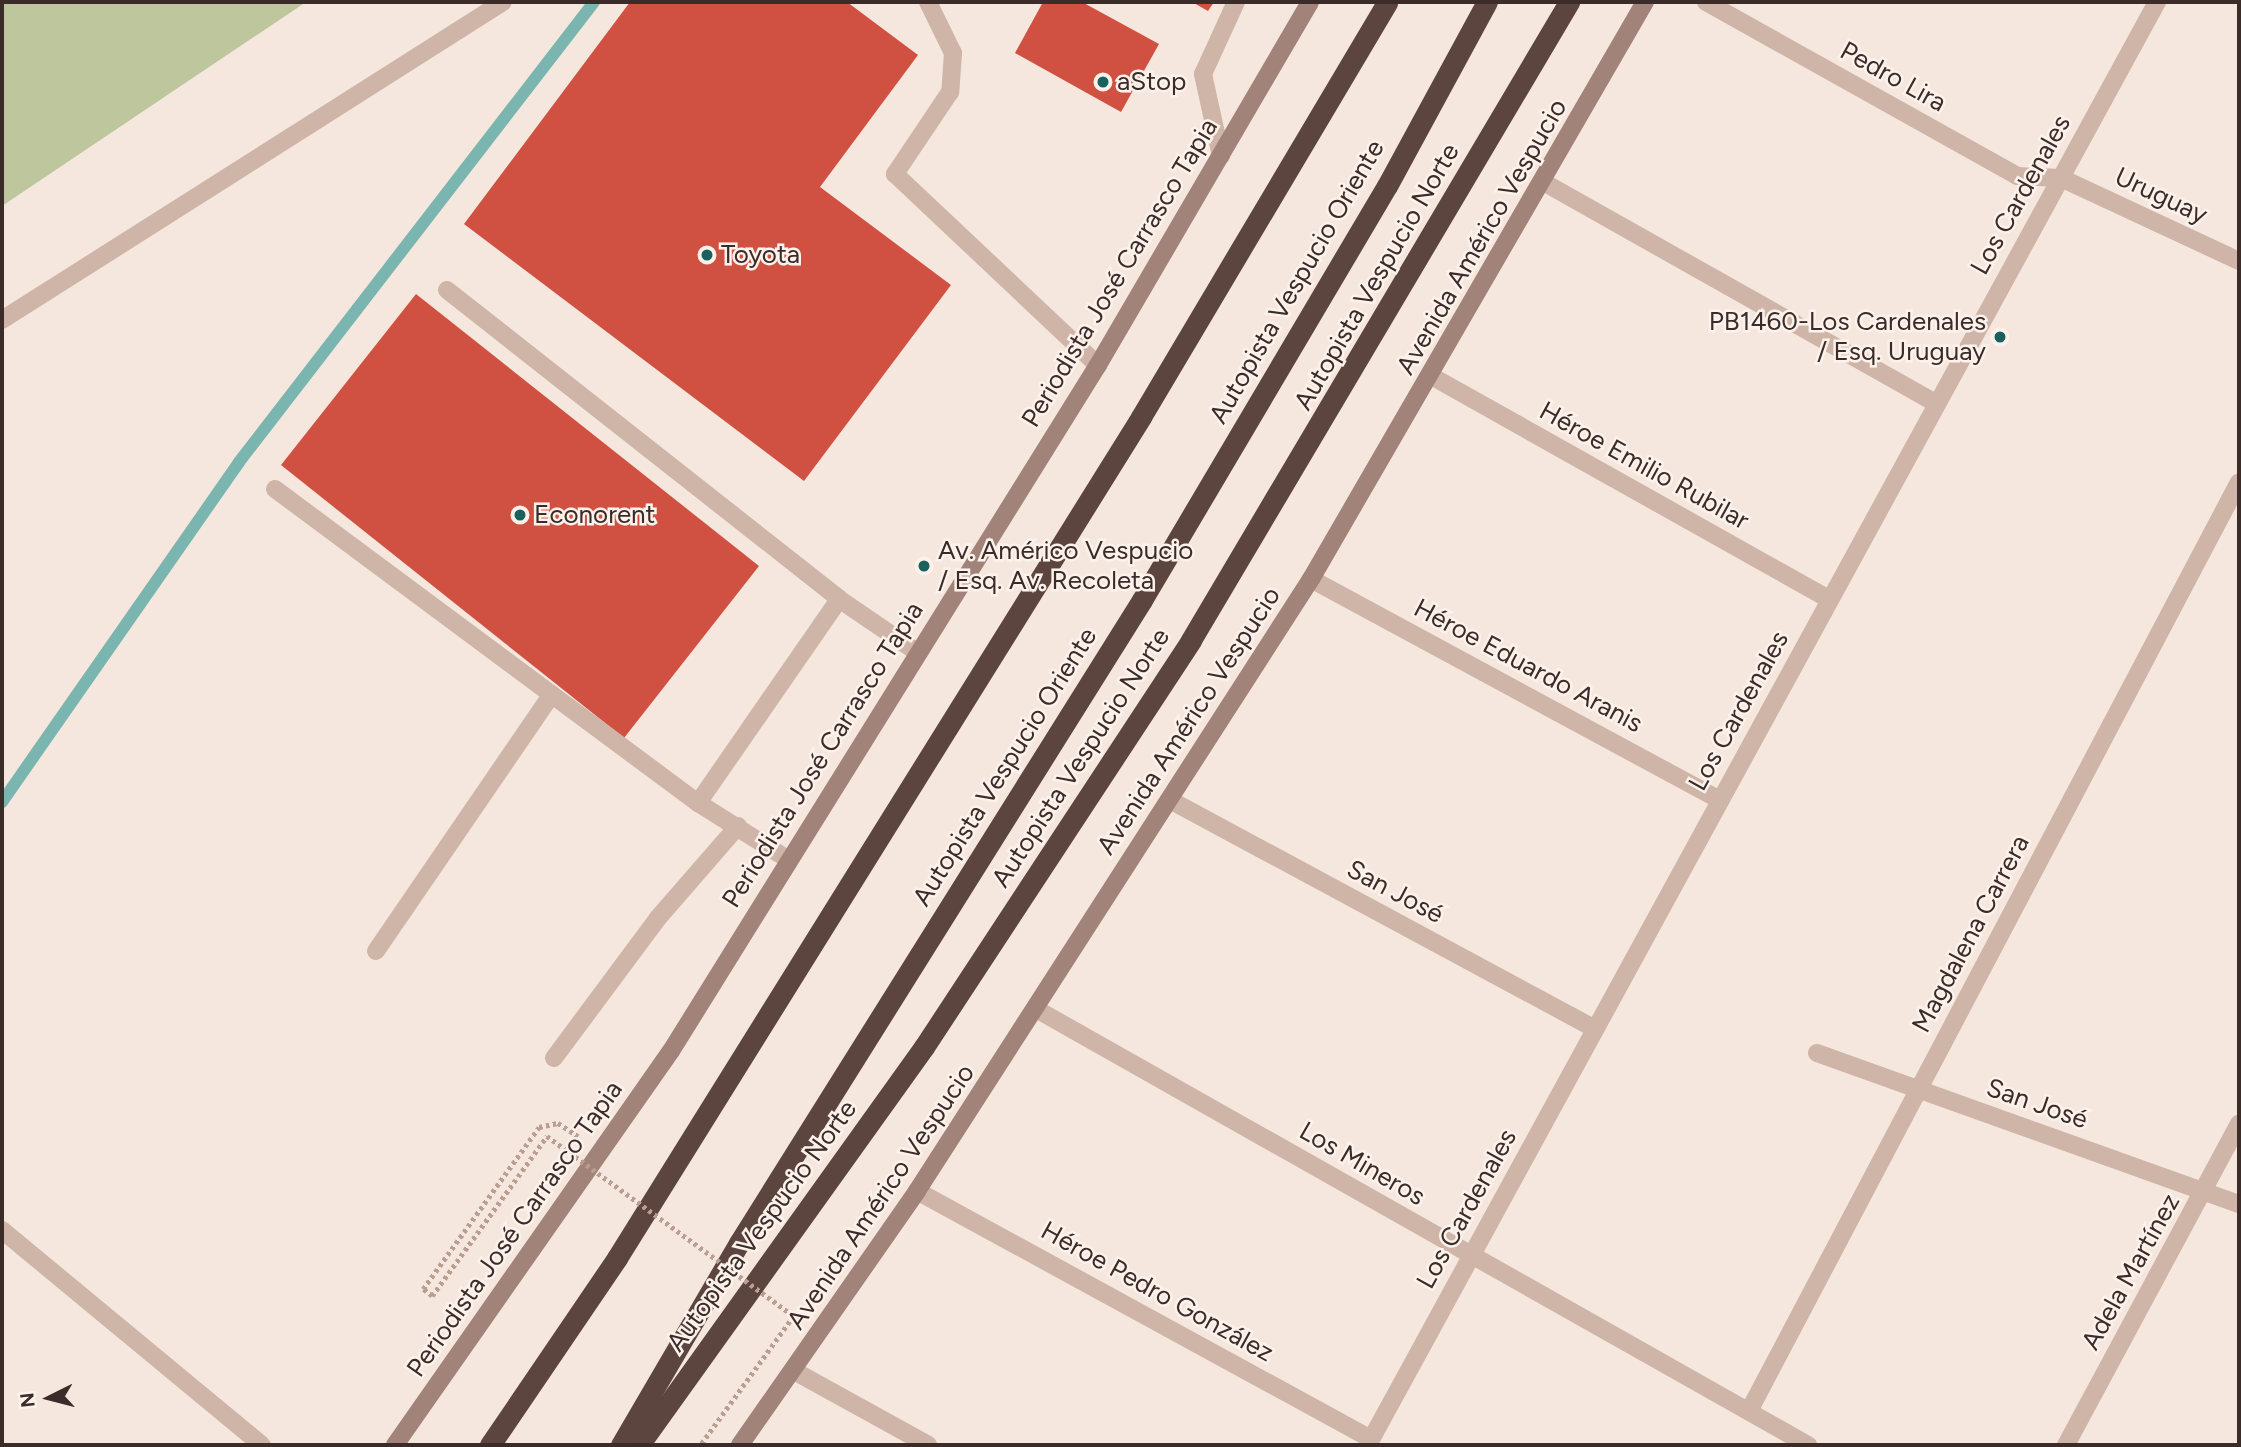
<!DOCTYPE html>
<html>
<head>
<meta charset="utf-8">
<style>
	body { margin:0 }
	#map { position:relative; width:2241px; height:1447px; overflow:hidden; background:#f5e7de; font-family:Figtree,sans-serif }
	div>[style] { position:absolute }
	.green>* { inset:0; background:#bdc69c }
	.stream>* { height:12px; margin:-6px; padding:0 6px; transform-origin:6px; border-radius:6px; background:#7ab5af }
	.building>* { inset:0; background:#d05141 }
	.path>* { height:4.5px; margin-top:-2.25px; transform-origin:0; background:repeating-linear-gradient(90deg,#ba9e92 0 3.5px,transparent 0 7px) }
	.lane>* { height:18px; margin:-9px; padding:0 9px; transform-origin:9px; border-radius:9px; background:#ceb5a8 }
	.street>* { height:18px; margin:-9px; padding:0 9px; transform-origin:9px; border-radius:9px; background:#ceb5a8 }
	.secondary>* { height:18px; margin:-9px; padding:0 9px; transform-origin:9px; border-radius:9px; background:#a28379 }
	.highway>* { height:21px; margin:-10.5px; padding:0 10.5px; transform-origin:10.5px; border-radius:10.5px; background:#5c453f }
	.path-bridge>* { height:4.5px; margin-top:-2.25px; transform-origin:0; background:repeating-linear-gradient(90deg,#ba9e92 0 3.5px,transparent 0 7px) }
	.dots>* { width:19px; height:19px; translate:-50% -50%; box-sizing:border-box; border:4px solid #fcf2eb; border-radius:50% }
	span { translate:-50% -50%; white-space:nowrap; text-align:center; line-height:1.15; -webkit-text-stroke:5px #fcf2eb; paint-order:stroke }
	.street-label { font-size:26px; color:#3b2c29 }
	.poi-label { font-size:26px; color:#3b2c29 }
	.left { translate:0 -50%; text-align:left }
	.right { translate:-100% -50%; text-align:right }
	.frame { position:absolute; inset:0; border:4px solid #3b2c29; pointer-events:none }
	.north { position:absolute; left:14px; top:1363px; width:70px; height:70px; -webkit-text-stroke:5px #fcf2eb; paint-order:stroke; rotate:264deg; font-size:19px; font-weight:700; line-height:28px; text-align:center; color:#3b2c29 }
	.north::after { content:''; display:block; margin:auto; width:24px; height:32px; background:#3b2c29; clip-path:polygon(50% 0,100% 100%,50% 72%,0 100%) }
</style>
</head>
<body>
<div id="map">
	<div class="green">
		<div style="clip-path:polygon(2px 2px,306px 2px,2px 206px)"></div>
	</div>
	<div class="stream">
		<div style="left:2px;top:802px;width:414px;rotate:-55.1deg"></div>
		<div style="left:239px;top:462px;width:581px;rotate:-52.34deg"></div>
	</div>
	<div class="building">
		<div style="clip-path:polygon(630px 2px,847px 2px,918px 55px,820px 187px,951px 285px,804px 481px,464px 224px)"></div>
		<div style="clip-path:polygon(1043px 2px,1082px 2px,1159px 44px,1121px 112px,1015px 53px)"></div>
		<div style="clip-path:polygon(1192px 2px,1214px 2px,1208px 11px)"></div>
		<div style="clip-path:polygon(416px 294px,759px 566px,624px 738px,281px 465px)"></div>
	</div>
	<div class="path">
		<div style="left:432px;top:1296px;width:11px;rotate:-142deg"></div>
		<div style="left:423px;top:1289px;width:199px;rotate:-54.4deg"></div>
		<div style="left:539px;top:1127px;width:19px;rotate:-12deg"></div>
		<div style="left:558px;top:1123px;width:24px;rotate:33deg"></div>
	</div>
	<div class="lane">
		<div style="left:928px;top:2px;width:57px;rotate:63.9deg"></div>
		<div style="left:953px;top:53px;width:39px;rotate:94deg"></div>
		<div style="left:950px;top:92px;width:99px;rotate:123.9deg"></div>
		<div style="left:895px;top:174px;width:279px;rotate:43.3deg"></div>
		<div style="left:1221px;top:156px;width:84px;rotate:-102.4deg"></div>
		<div style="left:1203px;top:74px;width:79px;rotate:-65.4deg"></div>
		<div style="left:447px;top:290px;width:499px;rotate:38.2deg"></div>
		<div style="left:2px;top:320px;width:593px;rotate:-32.4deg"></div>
		<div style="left:275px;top:489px;width:527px;rotate:36.59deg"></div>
		<div style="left:789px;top:860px;width:107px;rotate:-147.9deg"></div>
		<div style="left:698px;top:803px;width:248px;rotate:-55.3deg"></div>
		<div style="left:839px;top:599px;width:94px;rotate:34.2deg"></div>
		<div style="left:376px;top:951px;width:311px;rotate:-55.6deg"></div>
		<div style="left:554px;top:1058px;width:174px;rotate:-53.4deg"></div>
		<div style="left:658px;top:918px;width:122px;rotate:-49deg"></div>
		<div style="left:2px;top:1230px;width:337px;rotate:39.6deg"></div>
	</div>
	<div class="street">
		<div style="left:1706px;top:2px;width:356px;rotate:29.2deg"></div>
		<div style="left:2017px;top:176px;width:44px;rotate:2.6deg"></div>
		<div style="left:2061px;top:178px;width:196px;rotate:25deg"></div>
		<div style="left:1545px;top:183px;width:450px;rotate:29.4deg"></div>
		<div style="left:1433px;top:377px;width:455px;rotate:29.3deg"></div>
		<div style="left:1311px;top:579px;width:465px;rotate:28.4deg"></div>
		<div style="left:1170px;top:800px;width:483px;rotate:28.3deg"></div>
		<div style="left:1036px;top:1009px;width:887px;rotate:29.46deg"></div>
		<div style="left:1817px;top:1053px;width:448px;rotate:19.7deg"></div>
		<div style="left:917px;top:1191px;width:517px;rotate:28.65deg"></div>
		<div style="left:796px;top:1372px;width:151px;rotate:28.9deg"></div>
		<div style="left:1749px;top:1411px;width:1050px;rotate:-62.19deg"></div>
		<div style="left:1368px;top:1445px;width:1645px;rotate:-61.33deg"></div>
		<div style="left:2066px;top:1445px;width:365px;rotate:-61.7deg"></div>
	</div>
	<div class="secondary">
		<div style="left:395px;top:1445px;width:481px;rotate:-55deg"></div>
		<div style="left:671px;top:1051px;width:808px;rotate:-58.1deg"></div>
		<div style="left:1098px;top:365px;width:420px;rotate:-59.7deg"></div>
		<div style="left:740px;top:1445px;width:310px;rotate:-55.1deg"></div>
		<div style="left:917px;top:1191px;width:728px;rotate:-57.23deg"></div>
		<div style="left:1311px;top:579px;width:667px;rotate:-59.94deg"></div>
	</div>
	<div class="highway">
		<div style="left:490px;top:1445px;width:226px;rotate:-55.8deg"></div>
		<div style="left:617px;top:1258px;width:991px;rotate:-58.07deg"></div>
		<div style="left:1141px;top:417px;width:482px;rotate:-59.3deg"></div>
		<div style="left:621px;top:1445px;width:234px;rotate:-59.7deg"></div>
		<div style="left:739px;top:1243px;width:759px;rotate:-57.92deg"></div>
		<div style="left:1142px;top:600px;width:481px;rotate:-59.4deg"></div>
		<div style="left:1387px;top:186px;width:209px;rotate:-61.5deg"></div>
		<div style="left:639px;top:1445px;width:490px;rotate:-54.4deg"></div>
		<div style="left:924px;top:1047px;width:487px;rotate:-56.7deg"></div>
		<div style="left:1191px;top:640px;width:742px;rotate:-59.35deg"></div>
	</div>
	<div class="path-bridge">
		<div style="left:432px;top:1296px;width:197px;rotate:-54.3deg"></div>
		<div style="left:547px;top:1136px;width:306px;rotate:36.1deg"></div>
		<div style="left:794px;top:1316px;width:159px;rotate:125.8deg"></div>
	</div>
	<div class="dots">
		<div style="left:1103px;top:82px;background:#1a605c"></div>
		<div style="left:707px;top:255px;background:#1a605c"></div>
		<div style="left:2000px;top:337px;background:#1a605c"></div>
		<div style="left:520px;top:515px;background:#1a605c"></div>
		<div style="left:924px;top:566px;background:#1a605c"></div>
	</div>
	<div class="street-label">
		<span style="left:1893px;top:77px;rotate:29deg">Pedro Lira</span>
		<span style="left:2021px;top:195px;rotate:-61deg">Los Cardenales</span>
		<span style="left:2161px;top:196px;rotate:25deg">Uruguay</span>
		<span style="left:1482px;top:237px;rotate:-60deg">Avenida Américo Vespucio</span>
		<span style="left:1120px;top:273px;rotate:-59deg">Periodista José Carrasco Tapia</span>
		<span style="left:1377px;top:277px;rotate:-60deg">Autopista Vespucio Norte</span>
		<span style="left:1297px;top:282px;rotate:-60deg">Autopista Vespucio Oriente</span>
		<span style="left:1644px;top:466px;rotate:29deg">Héroe Emilio Rubilar</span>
		<span style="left:1528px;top:666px;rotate:28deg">Héroe Eduardo Aranis</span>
		<span style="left:1739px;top:711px;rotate:-61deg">Los Cardenales</span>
		<span style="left:1189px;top:721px;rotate:-57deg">Avenida Américo Vespucio</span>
		<span style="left:823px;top:755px;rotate:-58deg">Periodista José Carrasco Tapia</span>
		<span style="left:1081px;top:758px;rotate:-57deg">Autopista Vespucio Norte</span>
		<span style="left:1005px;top:767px;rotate:-58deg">Autopista Vespucio Oriente</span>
		<span style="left:1395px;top:892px;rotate:28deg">San José</span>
		<span style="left:1971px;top:934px;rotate:-62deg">Magdalena Carrera</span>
		<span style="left:2037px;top:1104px;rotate:19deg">San José</span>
		<span style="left:1362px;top:1164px;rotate:30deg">Los Mineros</span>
		<span style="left:881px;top:1197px;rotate:-56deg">Avenida Américo Vespucio</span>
		<span style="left:1467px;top:1209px;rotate:-61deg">Los Cardenales</span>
		<span style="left:762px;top:1226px;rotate:-54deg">Autopista Vespucio Norte</span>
		<span style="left:515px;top:1229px;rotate:-55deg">Periodista José Carrasco Tapia</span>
		<span style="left:2131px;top:1272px;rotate:-61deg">Adela Martínez</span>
		<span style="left:1157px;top:1292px;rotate:29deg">Héroe Pedro González</span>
	</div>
	<div class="poi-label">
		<span class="left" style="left:1117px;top:82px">aStop</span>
		<span class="left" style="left:721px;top:255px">Toyota</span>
		<span class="right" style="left:1986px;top:337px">PB1460-Los Cardenales<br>/ Esq. Uruguay</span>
		<span class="left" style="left:534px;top:515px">Econorent</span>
		<span class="left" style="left:938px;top:566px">Av. Américo Vespucio<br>/ Esq. Av. Recoleta</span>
	</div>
	<div class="frame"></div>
	<div class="north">N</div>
</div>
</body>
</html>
